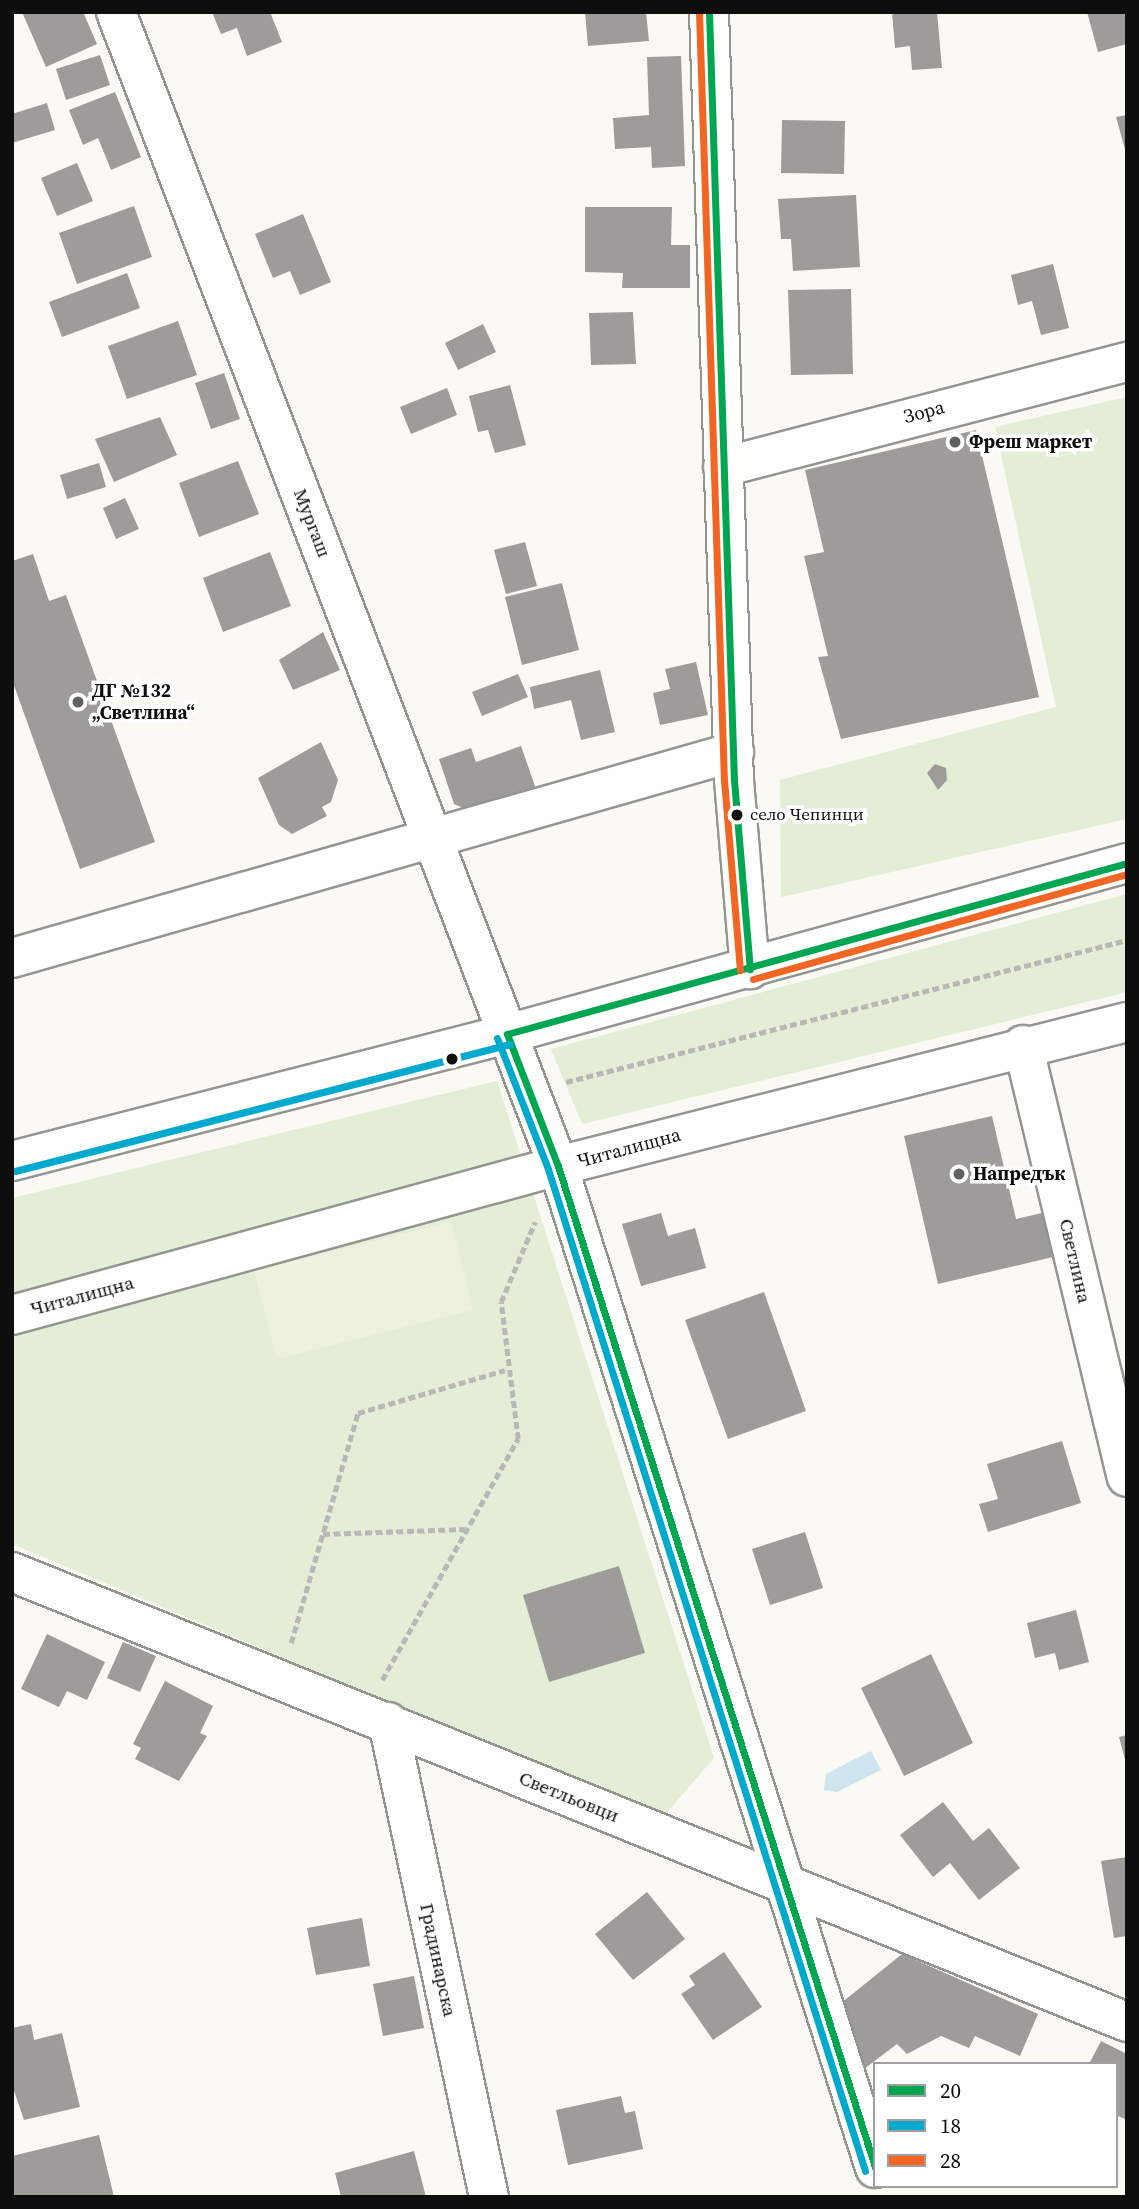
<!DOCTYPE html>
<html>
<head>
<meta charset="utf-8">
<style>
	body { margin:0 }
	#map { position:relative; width:1139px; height:2209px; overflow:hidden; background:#faf9f3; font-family:"Source Serif 4",serif }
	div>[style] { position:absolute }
	.green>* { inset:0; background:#e4edd5 }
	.pitch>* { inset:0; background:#edf2df }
	.water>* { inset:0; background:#cee5f0 }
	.building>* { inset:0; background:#9e9c98 }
	.path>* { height:4.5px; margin-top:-2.25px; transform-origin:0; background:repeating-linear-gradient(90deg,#b8b8b7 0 7px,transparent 0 10.5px) }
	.roads { filter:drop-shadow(2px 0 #949491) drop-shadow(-2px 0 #949491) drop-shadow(0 2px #949491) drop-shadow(0 -2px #949491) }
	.minor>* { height:38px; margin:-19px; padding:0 19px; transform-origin:19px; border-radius:19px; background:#fefefd }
	.bus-1>* { height:7px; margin:-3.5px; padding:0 3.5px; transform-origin:3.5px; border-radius:3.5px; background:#00a651 }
	.bus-2>* { height:7px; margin:-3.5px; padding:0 3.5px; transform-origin:3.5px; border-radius:3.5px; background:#00a9ce }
	.bus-3>* { height:7px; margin:-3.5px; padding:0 3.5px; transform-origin:3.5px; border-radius:3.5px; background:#f26522 }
	.dots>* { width:19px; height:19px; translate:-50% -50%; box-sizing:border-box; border:4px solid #fff; border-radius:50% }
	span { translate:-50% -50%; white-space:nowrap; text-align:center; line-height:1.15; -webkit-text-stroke:7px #fff; paint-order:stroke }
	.bus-label { font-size:17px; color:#0e0e0e }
	.left { translate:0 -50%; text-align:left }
	.street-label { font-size:19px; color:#0e0e0e }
	.poi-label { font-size:19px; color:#0e0e0e; font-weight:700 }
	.frame { position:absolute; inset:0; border:14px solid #0e0e0e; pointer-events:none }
	.legend { position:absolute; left:873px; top:2062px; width:245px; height:126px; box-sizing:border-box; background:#fff; border:2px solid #9f9f9f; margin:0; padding:9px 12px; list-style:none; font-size:21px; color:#0e0e0e }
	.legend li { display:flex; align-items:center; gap:14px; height:35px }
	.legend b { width:35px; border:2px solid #9f9f9f }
</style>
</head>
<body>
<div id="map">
	<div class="green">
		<div style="clip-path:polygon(1127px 397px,1127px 819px,781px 897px,780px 780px,1056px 707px,995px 427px)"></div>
		<div style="clip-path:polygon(1127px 894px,1127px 992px,582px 1124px,551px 1049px)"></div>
		<div style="clip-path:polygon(497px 1081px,714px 1758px,663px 1817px,12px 1544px,12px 1198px)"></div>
	</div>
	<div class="pitch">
		<div style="clip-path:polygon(451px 1222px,473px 1310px,277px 1359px,254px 1271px)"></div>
	</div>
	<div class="water">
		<div style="clip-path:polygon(871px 1751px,881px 1770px,837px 1792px,824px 1790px,826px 1774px)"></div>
	</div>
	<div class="building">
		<div style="clip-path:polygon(22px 12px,83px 12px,97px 44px,46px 67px)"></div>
		<div style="clip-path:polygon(212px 12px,270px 12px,282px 42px,247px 56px,237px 28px,221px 34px)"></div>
		<div style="clip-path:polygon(585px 12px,646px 12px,649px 41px,588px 46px)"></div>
		<div style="clip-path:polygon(892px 12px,937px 12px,942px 68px,912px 70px,910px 46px,895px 48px)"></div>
		<div style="clip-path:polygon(1087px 12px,1127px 12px,1127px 44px,1098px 52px)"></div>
		<div style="clip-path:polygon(100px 55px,110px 85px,66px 100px,56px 69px)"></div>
		<div style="clip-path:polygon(681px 56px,685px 166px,652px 168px,651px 147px,615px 149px,613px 118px,649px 115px,647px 57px)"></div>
		<div style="clip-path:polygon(115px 92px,141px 157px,111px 170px,98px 138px,83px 145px,69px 110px)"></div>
		<div style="clip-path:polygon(47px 103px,55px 130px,12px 143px,12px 114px)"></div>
		<div style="clip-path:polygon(1127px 115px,1127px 153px,1126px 153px,1116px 117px)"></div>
		<div style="clip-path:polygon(782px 120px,845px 121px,844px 174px,781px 173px)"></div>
		<div style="clip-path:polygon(77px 163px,93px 201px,57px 216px,41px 178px)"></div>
		<div style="clip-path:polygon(856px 195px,860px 267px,793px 271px,791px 239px,781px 239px,778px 199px)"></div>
		<div style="clip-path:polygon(134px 206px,152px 257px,77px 284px,59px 233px)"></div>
		<div style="clip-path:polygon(585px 207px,672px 207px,671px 245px,690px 245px,690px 288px,622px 288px,623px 273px,585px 272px)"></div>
		<div style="clip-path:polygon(303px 214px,331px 282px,300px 295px,290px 271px,273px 278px,255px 234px)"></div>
		<div style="clip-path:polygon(1053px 264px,1069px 328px,1041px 335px,1032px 301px,1018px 305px,1011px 275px)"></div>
		<div style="clip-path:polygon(127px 273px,140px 308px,62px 337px,49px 302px)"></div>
		<div style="clip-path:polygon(851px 289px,853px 374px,791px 375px,788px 290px)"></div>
		<div style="clip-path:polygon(633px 312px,636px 364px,591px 365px,589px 313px)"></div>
		<div style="clip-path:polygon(178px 321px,197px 375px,127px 399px,108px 346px)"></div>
		<div style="clip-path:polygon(483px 324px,496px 352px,458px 370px,445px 343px)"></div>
		<div style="clip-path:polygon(224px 373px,240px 419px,211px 429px,195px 383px)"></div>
		<div style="clip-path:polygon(510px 385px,526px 445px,495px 453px,488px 430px,478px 432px,469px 396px)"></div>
		<div style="clip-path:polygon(447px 388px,457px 415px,411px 434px,400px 407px)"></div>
		<div style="clip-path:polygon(160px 417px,177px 455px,114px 482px,95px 439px)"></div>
		<div style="clip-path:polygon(976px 430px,1039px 697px,841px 739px,818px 657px,828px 656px,804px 556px,824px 552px,805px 470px)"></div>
		<div style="clip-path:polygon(238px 461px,259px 514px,199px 537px,179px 483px)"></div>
		<div style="clip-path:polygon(99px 463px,106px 487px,67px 499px,60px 475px)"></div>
		<div style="clip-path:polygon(125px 498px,139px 529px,116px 539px,103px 508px)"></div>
		<div style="clip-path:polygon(525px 542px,537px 586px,506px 594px,494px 550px)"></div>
		<div style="clip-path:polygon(270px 552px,291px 606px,223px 632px,203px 578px)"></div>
		<div style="clip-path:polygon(33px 554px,49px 601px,66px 595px,155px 842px,80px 869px,12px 680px,12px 561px)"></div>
		<div style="clip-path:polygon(562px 583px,579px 650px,522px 665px,505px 597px)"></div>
		<div style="clip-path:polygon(323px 632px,340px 670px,293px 690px,279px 660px)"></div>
		<div style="clip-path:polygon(696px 662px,708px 715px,660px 725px,653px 693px,670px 689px,665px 669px)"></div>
		<div style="clip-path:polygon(600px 670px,615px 732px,581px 740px,571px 700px,534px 709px,530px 687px)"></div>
		<div style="clip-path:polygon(518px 674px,528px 697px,482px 716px,472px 692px)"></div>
		<div style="clip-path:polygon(321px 742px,338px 780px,331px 802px,322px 807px,327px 816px,292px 834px,279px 825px,258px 778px)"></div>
		<div style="clip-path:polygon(521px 746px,536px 789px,470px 811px,454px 804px,439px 759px,471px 748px,476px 762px)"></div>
		<div style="clip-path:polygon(935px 764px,946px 768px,947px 780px,938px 790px,927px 773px)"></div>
		<div style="clip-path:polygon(992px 1116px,1016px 1219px,1042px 1213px,1053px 1257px,938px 1284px,904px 1136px)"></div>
		<div style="clip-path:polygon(661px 1213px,668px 1236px,695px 1228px,706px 1268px,641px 1286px,622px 1224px)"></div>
		<div style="clip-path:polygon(764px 1292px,806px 1411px,728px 1439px,685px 1320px)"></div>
		<div style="clip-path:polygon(1062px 1441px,1081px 1503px,988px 1532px,979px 1504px,998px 1499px,987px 1464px)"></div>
		<div style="clip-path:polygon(805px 1532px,823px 1588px,770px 1605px,752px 1549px)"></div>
		<div style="clip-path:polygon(619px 1566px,645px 1653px,549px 1682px,523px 1595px)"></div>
		<div style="clip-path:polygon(1076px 1610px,1089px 1662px,1059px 1670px,1055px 1653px,1035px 1658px,1027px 1623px)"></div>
		<div style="clip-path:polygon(47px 1634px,105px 1662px,87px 1700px,67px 1691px,59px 1707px,21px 1689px)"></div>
		<div style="clip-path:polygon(123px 1642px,156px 1656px,140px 1692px,107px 1678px)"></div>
		<div style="clip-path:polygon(931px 1654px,973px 1743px,904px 1776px,861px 1688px)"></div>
		<div style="clip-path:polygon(165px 1681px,213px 1706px,200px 1733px,207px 1736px,179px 1781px,135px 1759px,141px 1748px,133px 1744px)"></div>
		<div style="clip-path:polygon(1127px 1735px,1127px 1763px,1126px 1763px,1119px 1737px)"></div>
		<div style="clip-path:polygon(943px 1802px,973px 1841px,989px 1828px,1020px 1868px,979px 1900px,950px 1863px,933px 1877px,900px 1835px)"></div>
		<div style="clip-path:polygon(1127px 1857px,1127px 1936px,1114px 1938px,1101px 1861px)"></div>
		<div style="clip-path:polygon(647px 1892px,685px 1939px,633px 1980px,595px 1934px)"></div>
		<div style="clip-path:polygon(362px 1918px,370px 1966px,316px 1975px,307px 1928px)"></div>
		<div style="clip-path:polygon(724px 1952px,762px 2007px,713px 2040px,681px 1994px,695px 1985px,689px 1976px)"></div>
		<div style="clip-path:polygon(902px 1954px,1038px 2014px,1020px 2056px,975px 2036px,969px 2048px,941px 2036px,907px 2054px,897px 2044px,864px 2069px,840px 2004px)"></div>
		<div style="clip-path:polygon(414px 1976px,424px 2028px,383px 2036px,373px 1984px)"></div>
		<div style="clip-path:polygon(31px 2024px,34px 2040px,62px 2033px,80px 2107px,24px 2120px,12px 2085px,12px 2028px)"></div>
		<div style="clip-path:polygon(1101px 2041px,1127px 2054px,1127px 2120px,1116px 2115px,1116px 2064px,1089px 2064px)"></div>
		<div style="clip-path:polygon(621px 2096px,625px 2113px,635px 2111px,643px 2149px,568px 2165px,556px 2110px)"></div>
		<div style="clip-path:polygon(99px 2135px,114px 2197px,12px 2197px,12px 2156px)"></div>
		<div style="clip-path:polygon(414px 2151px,426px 2197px,341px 2197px,335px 2173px)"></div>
	</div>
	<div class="path">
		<div style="left:566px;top:1082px;width:579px;rotate:-14.2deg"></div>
		<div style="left:323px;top:1534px;width:142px;rotate:-2deg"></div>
		<div style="left:291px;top:1643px;width:240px;rotate:-73.8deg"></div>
		<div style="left:358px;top:1413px;width:153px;rotate:-16.3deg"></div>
		<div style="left:382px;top:1680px;width:277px;rotate:-60.6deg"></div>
		<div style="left:518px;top:1439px;width:138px;rotate:-97.1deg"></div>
		<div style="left:501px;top:1302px;width:87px;rotate:-67deg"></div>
	</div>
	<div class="roads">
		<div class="minor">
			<div style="left:116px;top:12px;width:1236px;rotate:69.04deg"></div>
			<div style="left:558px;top:1166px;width:1051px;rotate:72.44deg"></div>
			<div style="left:709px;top:12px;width:768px;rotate:88.14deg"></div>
			<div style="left:734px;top:780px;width:190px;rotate:85.2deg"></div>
			<div style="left:723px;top:467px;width:417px;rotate:-14.6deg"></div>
			<div style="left:12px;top:958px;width:751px;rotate:-15.92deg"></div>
			<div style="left:1023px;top:1045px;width:444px;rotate:76.5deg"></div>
			<div style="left:12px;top:1161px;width:511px;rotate:-14.39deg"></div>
			<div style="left:507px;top:1034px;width:643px;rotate:-15.42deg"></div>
			<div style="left:12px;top:1315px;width:566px;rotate:-15.26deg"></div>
			<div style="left:558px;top:1166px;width:587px;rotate:-14.2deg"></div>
			<div style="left:12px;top:1572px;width:1202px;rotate:21.98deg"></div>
			<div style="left:388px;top:1722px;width:486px;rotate:78deg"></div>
		</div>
	</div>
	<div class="bus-1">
		<div style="left:709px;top:12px;width:768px;rotate:88.14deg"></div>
		<div style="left:734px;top:780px;width:190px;rotate:85.2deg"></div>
		<div style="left:507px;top:1034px;width:142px;rotate:68.9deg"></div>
		<div style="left:558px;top:1166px;width:1050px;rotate:72.43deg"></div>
		<div style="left:507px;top:1034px;width:643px;rotate:-15.42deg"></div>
	</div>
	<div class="bus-2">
		<div style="left:497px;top:1038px;width:141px;rotate:68.7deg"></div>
		<div style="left:548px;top:1169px;width:1051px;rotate:72.44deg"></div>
		<div style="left:15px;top:1171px;width:511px;rotate:-14.39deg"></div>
	</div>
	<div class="bus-3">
		<div style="left:699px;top:12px;width:768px;rotate:88.14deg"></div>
		<div style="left:724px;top:780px;width:191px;rotate:85.2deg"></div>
		<div style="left:753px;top:979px;width:388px;rotate:-15.7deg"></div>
	</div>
	<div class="dots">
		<div style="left:955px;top:442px;background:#61605e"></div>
		<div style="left:78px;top:702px;background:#61605e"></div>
		<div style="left:737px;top:815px;background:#0e0e0e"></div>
		<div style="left:452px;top:1059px;background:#0e0e0e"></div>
		<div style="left:959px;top:1174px;background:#61605e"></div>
	</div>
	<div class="bus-label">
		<span class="left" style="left:750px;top:815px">село Чепинци</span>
	</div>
	<div class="street-label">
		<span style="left:924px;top:412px;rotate:-15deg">Зора</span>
		<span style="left:312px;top:523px;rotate:69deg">Мургаш</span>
		<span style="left:629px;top:1148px;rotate:-15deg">Читалищна</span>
		<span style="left:1075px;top:1261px;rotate:77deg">Светлина</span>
		<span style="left:82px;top:1296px;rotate:-15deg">Читалищна</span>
		<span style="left:569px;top:1797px;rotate:22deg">Светльовци</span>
		<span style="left:438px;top:1960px;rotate:78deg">Градинарска</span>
	</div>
	<div class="poi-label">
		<span class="left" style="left:969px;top:442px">Фреш маркет</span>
		<span class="left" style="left:92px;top:702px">ДГ №132<br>„Светлина“</span>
		<span class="left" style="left:973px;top:1174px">Напредък</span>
	</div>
	<div class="frame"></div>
	<ul class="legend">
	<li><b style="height:9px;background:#00a651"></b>20</li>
	<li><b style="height:9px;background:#00a9ce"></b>18</li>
	<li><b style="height:9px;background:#f26522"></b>28</li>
	</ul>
</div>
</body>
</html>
